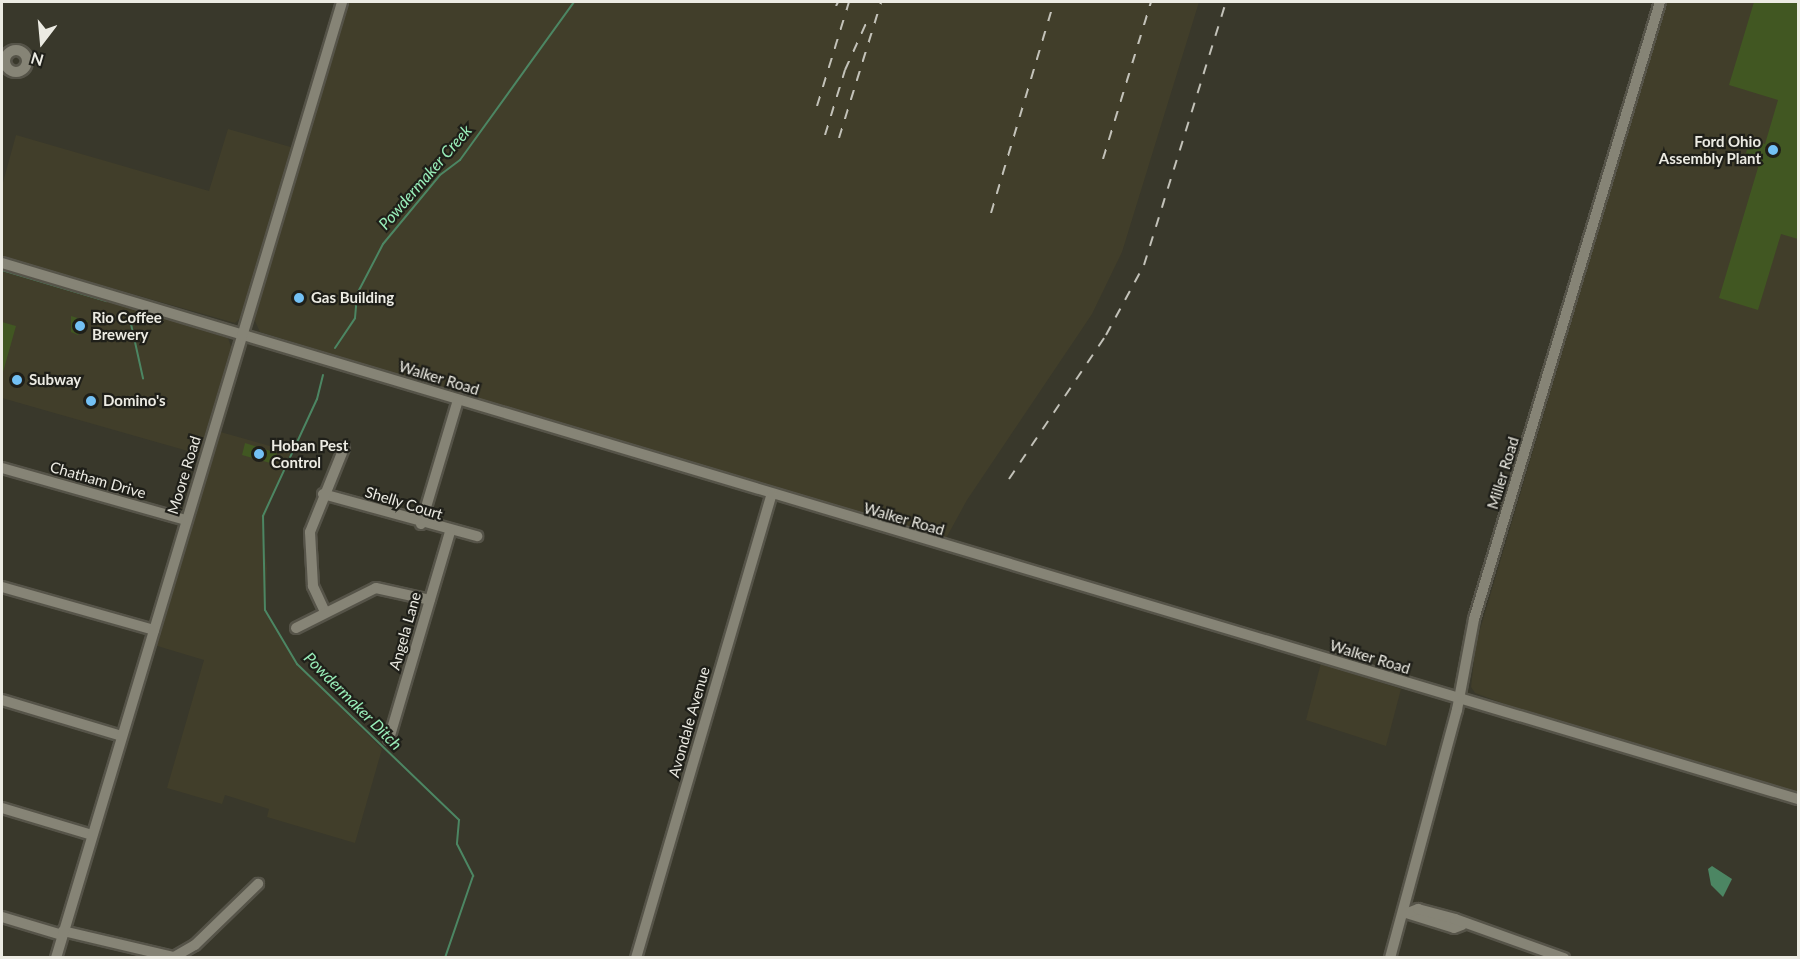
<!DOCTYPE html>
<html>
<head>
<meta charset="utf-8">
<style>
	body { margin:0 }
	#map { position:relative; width:1800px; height:959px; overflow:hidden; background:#39382b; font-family:Lato,sans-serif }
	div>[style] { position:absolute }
	.built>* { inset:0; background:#413e2a }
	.water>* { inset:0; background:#4c8663 }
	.stream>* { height:2px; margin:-1px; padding:0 1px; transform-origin:1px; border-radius:1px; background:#4c8663 }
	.building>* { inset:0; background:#415722 }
	.roads { filter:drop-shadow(2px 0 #565449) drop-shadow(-2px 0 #565449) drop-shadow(0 2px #565449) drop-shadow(0 -2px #565449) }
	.minor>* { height:10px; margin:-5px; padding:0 5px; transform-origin:5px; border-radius:5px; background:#868476 }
	.minor>.ring { margin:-5px; padding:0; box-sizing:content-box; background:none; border:10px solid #868476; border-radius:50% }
	.rail>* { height:2px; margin-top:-1px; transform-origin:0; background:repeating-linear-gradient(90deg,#c3c2b9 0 10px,transparent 0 20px) }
	.dots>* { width:16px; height:16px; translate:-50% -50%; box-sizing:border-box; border:3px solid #1f1f19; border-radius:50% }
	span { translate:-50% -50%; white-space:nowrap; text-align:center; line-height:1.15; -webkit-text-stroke:4.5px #1f1f19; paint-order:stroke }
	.poi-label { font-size:15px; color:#ecebe3; font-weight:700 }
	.right { translate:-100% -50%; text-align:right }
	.left { translate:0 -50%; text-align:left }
	.street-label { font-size:15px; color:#ecebe3 }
	.water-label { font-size:16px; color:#99efba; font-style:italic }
	.frame { position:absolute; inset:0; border:3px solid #ecebe3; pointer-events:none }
	.north { position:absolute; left:12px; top:12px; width:60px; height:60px; -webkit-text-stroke:4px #1f1f19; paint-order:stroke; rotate:196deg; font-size:16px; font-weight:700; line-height:24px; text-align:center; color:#ecebe3 }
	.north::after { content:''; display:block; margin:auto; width:21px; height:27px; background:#ecebe3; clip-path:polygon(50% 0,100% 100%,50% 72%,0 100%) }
</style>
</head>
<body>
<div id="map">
	<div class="built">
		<div style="clip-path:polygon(347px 2px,1199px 2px,1122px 252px,1092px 314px,967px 500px,944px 542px,260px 332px,255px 321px,258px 298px)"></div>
		<div style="clip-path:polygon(1666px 2px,1798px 2px,1798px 794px,1524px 711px,1475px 693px,1471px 687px,1476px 643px)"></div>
		<div style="clip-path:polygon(228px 129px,294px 148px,242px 316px,235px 323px,2px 257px,2px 186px,16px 135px,209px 191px)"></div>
		<div style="clip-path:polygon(2px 268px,228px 338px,232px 350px,202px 455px,2px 398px)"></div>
		<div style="clip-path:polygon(217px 431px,291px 452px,262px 524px,267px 568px,265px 610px,297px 664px,382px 749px,355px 843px,267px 817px,269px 809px,225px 795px,222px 804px,167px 788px,204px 660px,154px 645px)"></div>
		<div style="clip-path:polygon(1321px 663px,1401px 689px,1386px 746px,1306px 720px)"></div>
	</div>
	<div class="water">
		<div style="clip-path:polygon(1712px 866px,1732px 879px,1723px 897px,1711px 885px,1708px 869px)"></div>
	</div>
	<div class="stream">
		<div style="left:2px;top:270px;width:109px;rotate:16.6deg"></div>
		<div style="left:129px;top:315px;width:65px;rotate:77.5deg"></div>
		<div style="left:335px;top:348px;width:36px;rotate:-56deg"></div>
		<div style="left:355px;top:318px;width:24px;rotate:-85deg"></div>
		<div style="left:357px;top:294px;width:56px;rotate:-62.5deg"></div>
		<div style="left:383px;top:244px;width:89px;rotate:-50.4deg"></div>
		<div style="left:440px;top:175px;width:25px;rotate:-37deg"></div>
		<div style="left:460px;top:160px;width:195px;rotate:-54.2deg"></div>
		<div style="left:323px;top:375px;width:25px;rotate:104deg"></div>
		<div style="left:317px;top:399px;width:129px;rotate:114.8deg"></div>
		<div style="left:263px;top:516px;width:94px;rotate:88.8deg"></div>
		<div style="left:265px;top:610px;width:63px;rotate:59.3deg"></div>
		<div style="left:297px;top:664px;width:225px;rotate:43.9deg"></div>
		<div style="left:459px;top:820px;width:24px;rotate:95deg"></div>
		<div style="left:457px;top:844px;width:36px;rotate:63deg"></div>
		<div style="left:473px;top:876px;width:87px;rotate:108.9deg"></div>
	</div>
	<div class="building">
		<div style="clip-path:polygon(1754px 2px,1798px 2px,1798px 239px,1781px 234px,1758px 310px,1719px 298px,1760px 161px,1745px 156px,1750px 140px,1765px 144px,1778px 100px,1729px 85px)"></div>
		<div style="clip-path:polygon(71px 316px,88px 321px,78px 335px,71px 332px)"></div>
		<div style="clip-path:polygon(2px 322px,16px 326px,3px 372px,2px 372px)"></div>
		<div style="clip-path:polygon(245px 443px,277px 453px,274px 464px,242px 455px)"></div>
	</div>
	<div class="roads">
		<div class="minor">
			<div class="ring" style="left:5px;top:50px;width:12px;height:12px"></div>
			<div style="left:2px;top:263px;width:1874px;rotate:16.62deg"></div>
			<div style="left:2px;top:468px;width:191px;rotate:15.8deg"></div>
			<div style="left:323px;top:494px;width:160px;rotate:15.3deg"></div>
			<div style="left:421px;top:524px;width:129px;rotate:-73.4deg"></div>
			<div style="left:2px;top:587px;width:158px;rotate:15.8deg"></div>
			<div style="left:325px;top:612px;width:29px;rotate:-115deg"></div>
			<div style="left:313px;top:586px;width:54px;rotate:-93.2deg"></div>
			<div style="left:310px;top:532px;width:91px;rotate:-68deg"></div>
			<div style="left:296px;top:628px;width:89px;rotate:-26.6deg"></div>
			<div style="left:376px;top:588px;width:55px;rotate:12.5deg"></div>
			<div style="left:2px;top:700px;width:125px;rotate:16.7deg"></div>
			<div style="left:389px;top:739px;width:216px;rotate:-73.6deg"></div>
			<div style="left:2px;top:808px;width:94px;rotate:16.7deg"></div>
			<div style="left:1403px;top:912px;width:53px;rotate:17.4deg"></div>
			<div style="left:1454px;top:928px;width:9px;rotate:-21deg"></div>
			<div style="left:1408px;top:913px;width:11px;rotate:-22deg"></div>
			<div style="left:1418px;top:909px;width:38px;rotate:15deg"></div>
			<div style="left:1455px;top:919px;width:116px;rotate:19.7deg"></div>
			<div style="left:2px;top:917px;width:63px;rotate:16.7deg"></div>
			<div style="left:63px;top:931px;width:114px;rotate:13.2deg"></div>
			<div style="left:174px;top:957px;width:24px;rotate:-30deg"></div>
			<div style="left:195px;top:945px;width:88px;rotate:-44.1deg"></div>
			<div style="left:56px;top:958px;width:998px;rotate:-73.34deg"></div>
			<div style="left:636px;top:958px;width:482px;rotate:-73.7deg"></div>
			<div style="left:1390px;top:958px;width:257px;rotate:-74.9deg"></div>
			<div style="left:1457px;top:710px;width:93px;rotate:-79.4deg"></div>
			<div style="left:1474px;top:619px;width:644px;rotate:-73.22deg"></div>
		</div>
	</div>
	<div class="rail">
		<div style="left:836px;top:6px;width:4px;rotate:-63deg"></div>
		<div style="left:817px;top:106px;width:109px;rotate:-72.9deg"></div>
		<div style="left:825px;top:135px;width:68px;rotate:-72.9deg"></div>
		<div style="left:845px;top:70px;width:56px;rotate:-65.7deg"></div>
		<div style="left:839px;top:138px;width:142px;rotate:-72.8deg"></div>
		<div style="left:1103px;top:159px;width:164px;rotate:-73deg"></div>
		<div style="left:991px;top:213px;width:220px;rotate:-73.4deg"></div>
		<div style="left:1009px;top:479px;width:174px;rotate:-56deg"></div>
		<div style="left:1106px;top:335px;width:80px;rotate:-61.5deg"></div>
		<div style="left:1144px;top:265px;width:275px;rotate:-72.7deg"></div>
	</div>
	<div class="dots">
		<div style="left:1773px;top:150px;background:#73c1f5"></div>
		<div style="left:299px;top:298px;background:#73c1f5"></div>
		<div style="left:80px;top:326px;background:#73c1f5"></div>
		<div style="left:17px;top:380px;background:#73c1f5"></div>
		<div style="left:91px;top:401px;background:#73c1f5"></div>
		<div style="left:259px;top:454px;background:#73c1f5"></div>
	</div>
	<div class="poi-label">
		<span class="right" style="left:1761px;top:150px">Ford Ohio<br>Assembly Plant</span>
		<span class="left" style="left:311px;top:298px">Gas Building</span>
		<span class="left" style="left:92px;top:326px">Rio Coffee<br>Brewery</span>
		<span class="left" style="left:29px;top:380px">Subway</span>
		<span class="left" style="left:103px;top:401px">Domino's</span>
		<span class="left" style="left:271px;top:454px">Hoban Pest<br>Control</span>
	</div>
	<div class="street-label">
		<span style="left:439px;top:378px;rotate:17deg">Walker Road</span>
		<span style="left:1503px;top:473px;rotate:-73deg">Miller Road</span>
		<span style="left:184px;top:475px;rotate:-73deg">Moore Road</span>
		<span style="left:98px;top:480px;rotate:16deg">Chatham Drive</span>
		<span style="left:404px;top:503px;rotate:17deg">Shelly Court</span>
		<span style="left:904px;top:519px;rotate:16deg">Walker Road</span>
		<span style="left:405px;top:631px;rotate:-74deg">Angela Lane</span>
		<span style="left:1370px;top:657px;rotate:17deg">Walker Road</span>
		<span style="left:689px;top:722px;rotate:-74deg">Avondale Avenue</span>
	</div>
	<div class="water-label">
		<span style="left:425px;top:177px;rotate:-49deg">Powdermaker Creek</span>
		<span style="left:353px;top:701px;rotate:45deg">Powdermaker Ditch</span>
	</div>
	<div class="frame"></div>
	<div class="north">N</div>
</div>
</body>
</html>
